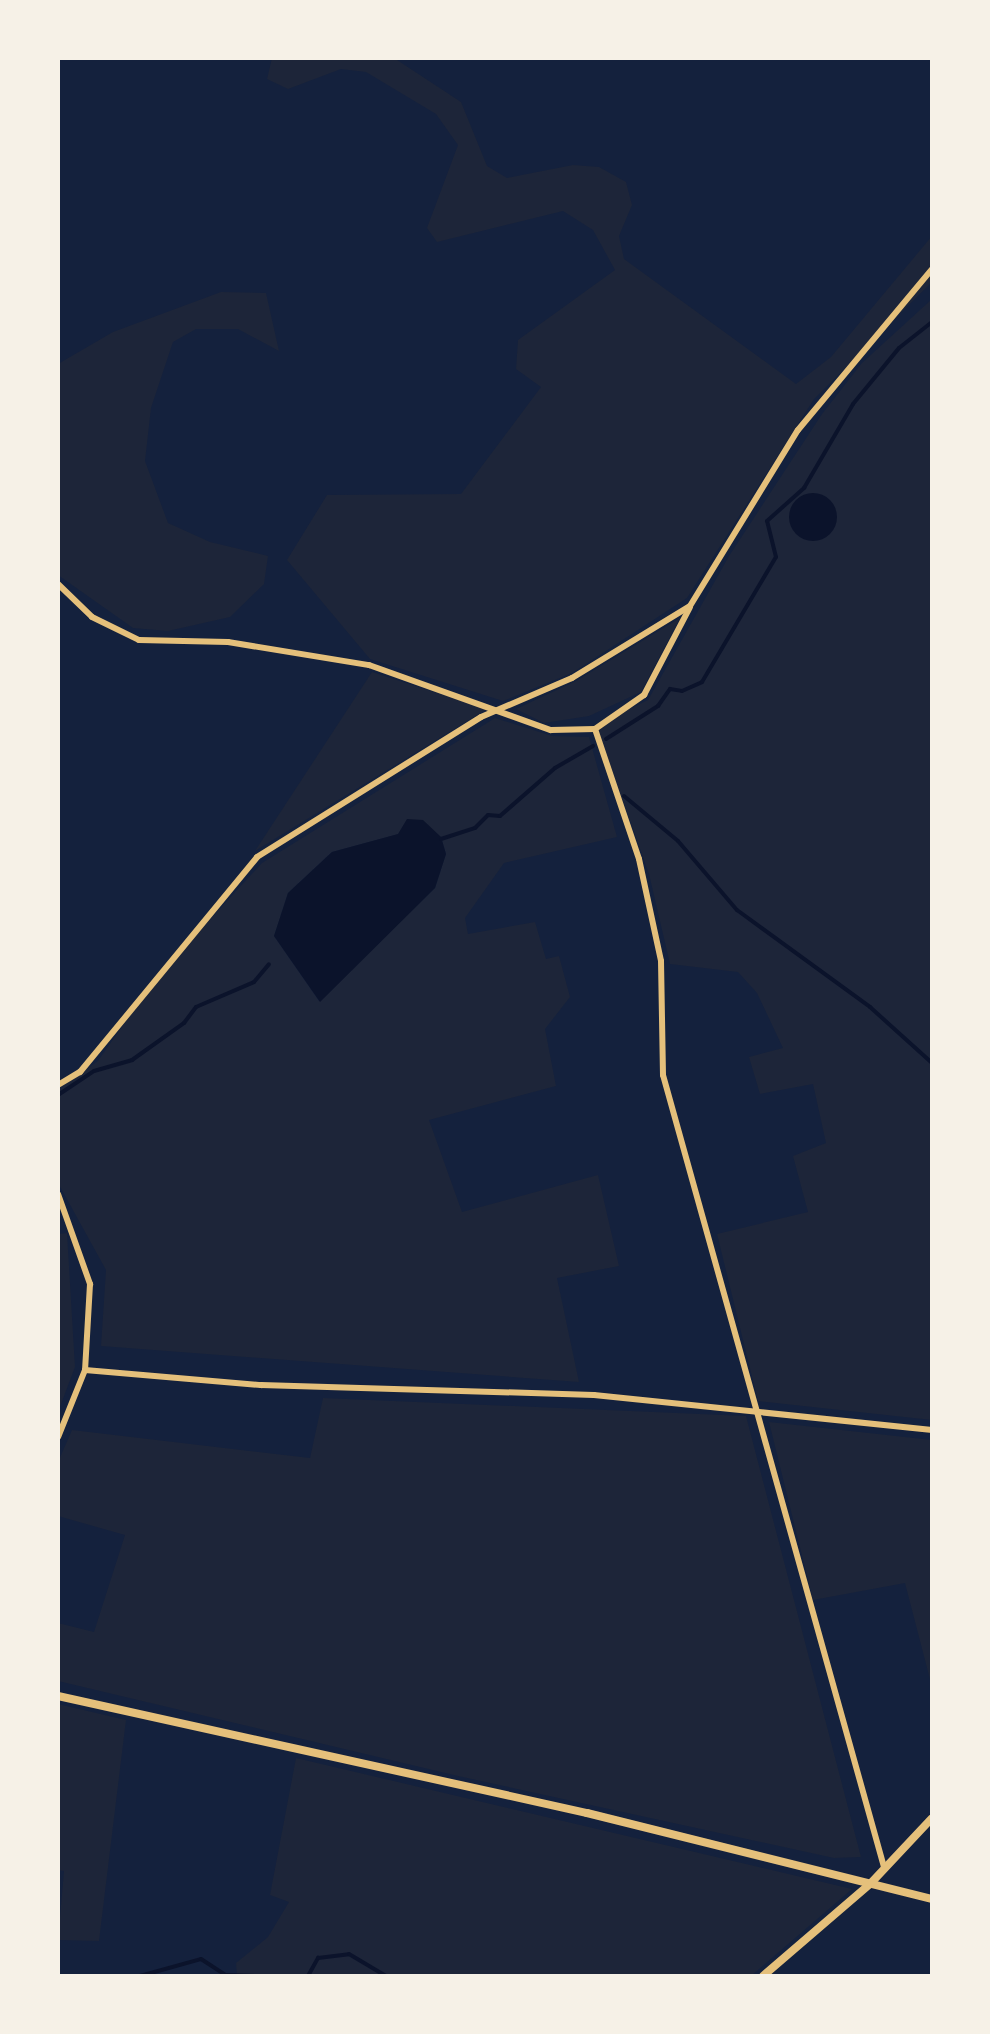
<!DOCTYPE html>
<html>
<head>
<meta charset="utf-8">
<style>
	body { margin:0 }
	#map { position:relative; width:990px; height:2034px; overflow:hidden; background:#14213d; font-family:"Roboto Condensed",sans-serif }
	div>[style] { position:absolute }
	.green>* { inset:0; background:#1d2539 }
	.water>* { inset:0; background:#0b132b }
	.round { border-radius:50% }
	.stream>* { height:4px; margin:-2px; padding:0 2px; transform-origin:2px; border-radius:2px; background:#0b132b }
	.minor>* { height:6px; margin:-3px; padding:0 3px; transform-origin:3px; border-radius:3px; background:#e5c07b }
	.tertiary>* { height:8px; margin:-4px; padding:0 4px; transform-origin:4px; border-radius:4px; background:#e5c07b }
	span { translate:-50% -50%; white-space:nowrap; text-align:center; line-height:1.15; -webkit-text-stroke:10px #f6f1e7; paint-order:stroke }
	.frame { position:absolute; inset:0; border:60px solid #f6f1e7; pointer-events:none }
</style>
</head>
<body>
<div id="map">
	<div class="green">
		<div style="clip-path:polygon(272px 58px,394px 58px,461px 102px,487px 166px,507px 178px,573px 165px,599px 167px,626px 182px,632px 205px,619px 236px,624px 259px,796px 384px,831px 357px,932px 236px,932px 282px,814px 399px,687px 598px,572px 673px,503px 701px,370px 659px,287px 560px,327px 495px,461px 494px,541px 387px,516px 369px,518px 340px,615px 270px,593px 230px,563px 211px,437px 242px,427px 228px,458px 145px,436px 114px,366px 72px,341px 69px,288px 89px,267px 79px)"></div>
		<div style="clip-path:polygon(221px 292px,266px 293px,279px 351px,238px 329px,196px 329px,173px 342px,151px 408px,145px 461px,168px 523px,210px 542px,268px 556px,264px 584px,230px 617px,168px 631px,133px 628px,58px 575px,58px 364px,113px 332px)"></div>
		<div style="clip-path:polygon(932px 299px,932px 1420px,758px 1401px,717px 1234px,808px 1212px,793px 1156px,826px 1143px,813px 1084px,760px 1094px,749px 1057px,783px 1048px,757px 993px,738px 972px,670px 964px,649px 874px,596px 725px,648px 700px,729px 556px,822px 414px,862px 363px)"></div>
		<div style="clip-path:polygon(680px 618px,641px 692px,589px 716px,544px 723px,516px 709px,576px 681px)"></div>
		<div style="clip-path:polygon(372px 672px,487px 709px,255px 851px)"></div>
		<div style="clip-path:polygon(evenodd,495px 718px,552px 736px,589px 737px,617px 837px,504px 863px,465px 918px,468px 934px,535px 922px,546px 959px,559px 956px,570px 997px,545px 1029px,556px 1086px,429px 1120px,462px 1212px,598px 1175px,619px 1266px,557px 1278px,579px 1382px,101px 1346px,106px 1270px,58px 1183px,58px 1089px,98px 1061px,155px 979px,262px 863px,495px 718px,399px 834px,441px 837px,446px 854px,435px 888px,319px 1001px,274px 936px,288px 893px,332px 852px,399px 834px)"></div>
		<div style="clip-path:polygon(67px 1233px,75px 1367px,58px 1412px,58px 1234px)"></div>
		<div style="clip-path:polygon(323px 1398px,746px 1416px,861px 1857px,834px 1858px,458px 1776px,58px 1681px,58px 1623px,94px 1632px,125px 1535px,58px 1516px,58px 1462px,72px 1430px,310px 1458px)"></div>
		<div style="clip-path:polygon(769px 1422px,932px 1440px,932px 1687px,905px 1583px,813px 1600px)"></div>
		<div style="clip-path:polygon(58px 1704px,126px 1720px,99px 1941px,58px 1940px,64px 1871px,58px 1870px)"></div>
		<div style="clip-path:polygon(296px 1758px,852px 1889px,751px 1976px,237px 1976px,236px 1963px,268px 1937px,289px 1902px,270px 1895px)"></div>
	</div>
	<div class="water">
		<div class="round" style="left:789px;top:493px;width:48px;height:48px"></div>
		<div style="clip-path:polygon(407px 819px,423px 820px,441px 837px,446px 854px,435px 888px,320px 1002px,274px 936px,288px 893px,332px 852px,398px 834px)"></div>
	</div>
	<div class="stream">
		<div style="left:606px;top:739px;width:62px;rotate:-32.4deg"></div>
		<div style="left:658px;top:706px;width:21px;rotate:-55deg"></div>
		<div style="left:670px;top:689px;width:12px;rotate:9deg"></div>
		<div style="left:682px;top:691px;width:22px;rotate:-24deg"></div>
		<div style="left:702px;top:682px;width:145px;rotate:-59.4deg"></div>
		<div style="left:776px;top:557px;width:37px;rotate:-104deg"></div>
		<div style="left:767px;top:521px;width:50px;rotate:-41.7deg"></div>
		<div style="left:804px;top:488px;width:97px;rotate:-59.7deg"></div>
		<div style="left:853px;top:404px;width:72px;rotate:-50.6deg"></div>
		<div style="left:899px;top:348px;width:42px;rotate:-38.2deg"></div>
		<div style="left:624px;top:796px;width:70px;rotate:39.8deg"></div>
		<div style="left:678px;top:841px;width:91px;rotate:49.5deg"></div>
		<div style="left:737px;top:910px;width:165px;rotate:36.1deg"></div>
		<div style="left:870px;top:1007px;width:84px;rotate:42.1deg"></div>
		<div style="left:441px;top:839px;width:36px;rotate:-18deg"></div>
		<div style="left:475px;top:828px;width:18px;rotate:-45deg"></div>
		<div style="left:488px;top:815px;width:12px;rotate:5deg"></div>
		<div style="left:500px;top:816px;width:73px;rotate:-41.1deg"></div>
		<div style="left:555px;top:768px;width:44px;rotate:-30.1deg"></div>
		<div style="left:58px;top:1095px;width:43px;rotate:-33.7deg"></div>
		<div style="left:94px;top:1071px;width:40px;rotate:-16deg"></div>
		<div style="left:132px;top:1060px;width:64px;rotate:-35.4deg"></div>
		<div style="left:184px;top:1023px;width:20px;rotate:-53deg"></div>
		<div style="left:196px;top:1007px;width:63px;rotate:-23.3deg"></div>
		<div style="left:254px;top:982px;width:23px;rotate:-50deg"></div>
		<div style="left:140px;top:1976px;width:63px;rotate:-15.6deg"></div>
		<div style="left:201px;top:1959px;width:30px;rotate:33deg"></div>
		<div style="left:226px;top:1975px;width:29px;rotate:2deg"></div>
		<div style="left:308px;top:1976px;width:21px;rotate:-61deg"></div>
		<div style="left:318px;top:1958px;width:31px;rotate:-7deg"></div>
		<div style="left:349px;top:1954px;width:43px;rotate:30.7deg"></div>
	</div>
	<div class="minor">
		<div style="left:58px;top:584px;width:47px;rotate:44.1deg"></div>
		<div style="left:92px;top:617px;width:52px;rotate:26.1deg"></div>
		<div style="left:139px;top:640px;width:89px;rotate:1.3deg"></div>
		<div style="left:228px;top:642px;width:143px;rotate:9.3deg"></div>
		<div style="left:369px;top:665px;width:193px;rotate:19.7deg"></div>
		<div style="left:551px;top:730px;width:44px;rotate:-1.3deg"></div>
		<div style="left:595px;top:729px;width:137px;rotate:71.3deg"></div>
		<div style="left:639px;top:859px;width:104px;rotate:77.8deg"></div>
		<div style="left:661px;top:961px;width:114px;rotate:89deg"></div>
		<div style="left:663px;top:1075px;width:822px;rotate:74.41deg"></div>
		<div style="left:595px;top:729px;width:60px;rotate:-34.8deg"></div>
		<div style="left:644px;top:695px;width:99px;rotate:-62.4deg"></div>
		<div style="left:58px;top:1085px;width:26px;rotate:-31deg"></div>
		<div style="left:80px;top:1072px;width:278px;rotate:-50.5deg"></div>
		<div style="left:257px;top:857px;width:264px;rotate:-32deg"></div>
		<div style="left:481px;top:717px;width:99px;rotate:-23.2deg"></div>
		<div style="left:572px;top:678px;width:138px;rotate:-31.4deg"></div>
		<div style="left:690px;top:606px;width:206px;rotate:-58.5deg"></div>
		<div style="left:798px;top:430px;width:209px;rotate:-50.2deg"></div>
		<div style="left:58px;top:1194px;width:96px;rotate:70.4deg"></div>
		<div style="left:90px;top:1284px;width:86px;rotate:93.3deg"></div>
		<div style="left:85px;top:1370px;width:72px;rotate:111.9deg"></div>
		<div style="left:85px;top:1370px;width:177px;rotate:4.9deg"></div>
		<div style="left:261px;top:1385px;width:333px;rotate:1.7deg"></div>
		<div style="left:594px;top:1395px;width:340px;rotate:5.9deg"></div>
	</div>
	<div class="tertiary">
		<div style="left:58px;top:1696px;width:542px;rotate:12.47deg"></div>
		<div style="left:587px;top:1813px;width:356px;rotate:14deg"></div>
		<div style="left:763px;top:1976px;width:143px;rotate:-40.7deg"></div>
		<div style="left:871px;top:1883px;width:89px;rotate:-46.8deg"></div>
	</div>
	<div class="frame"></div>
</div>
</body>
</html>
